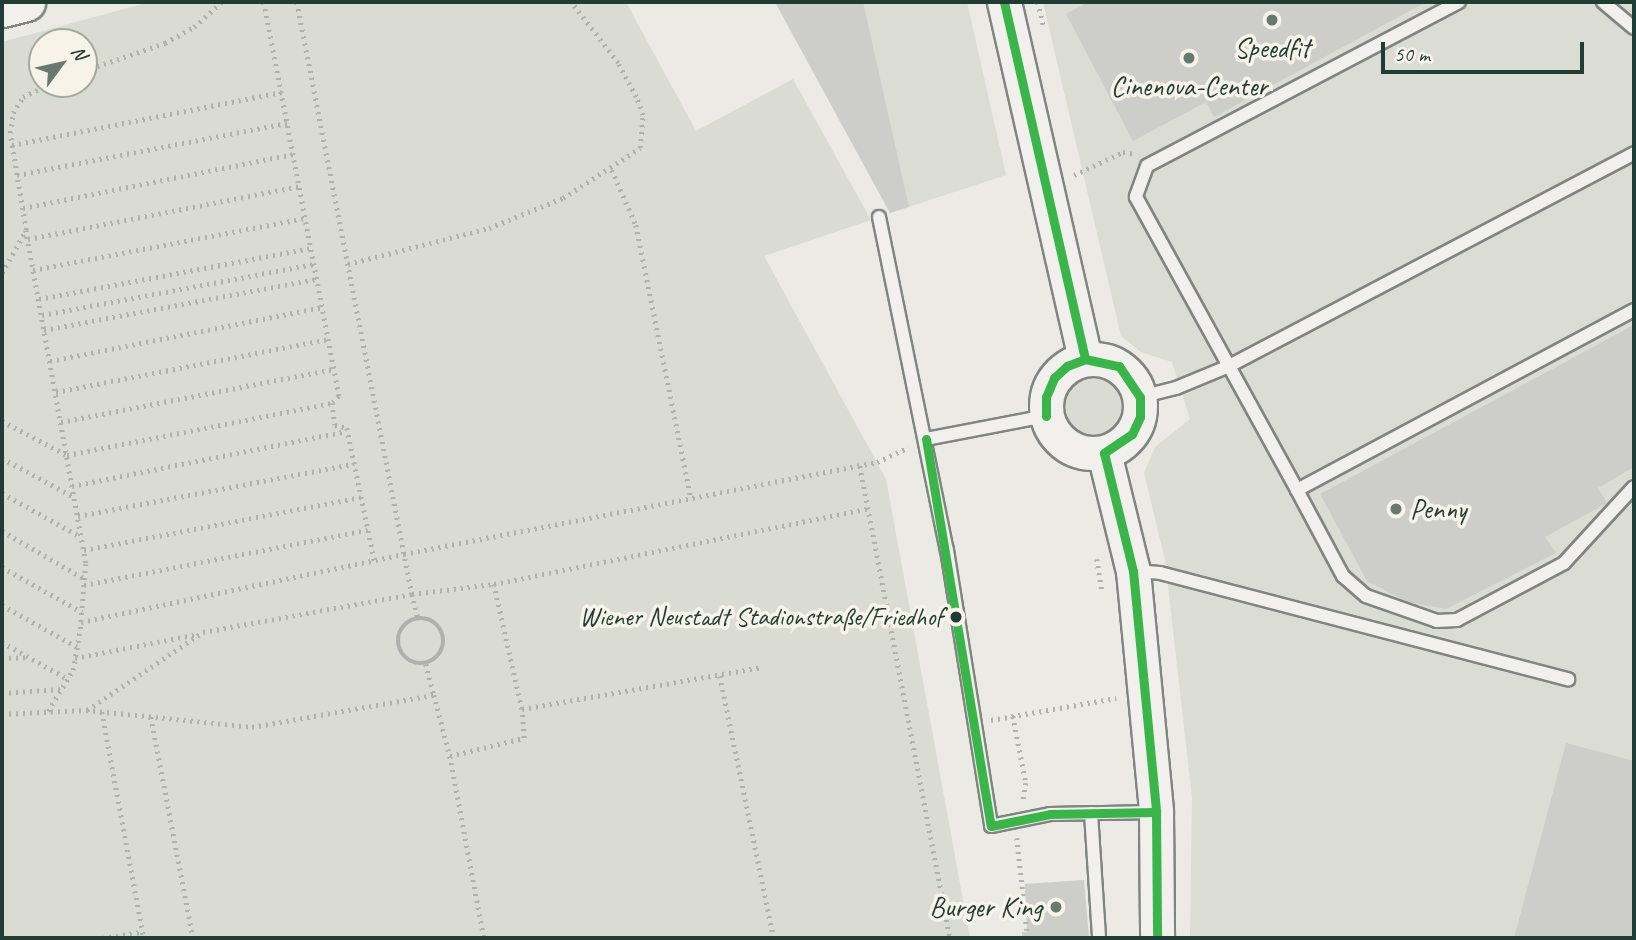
<!DOCTYPE html>
<html>
<head>
<meta charset="utf-8">
<style>
	body { margin:0 }
	#map { position:relative; width:1636px; height:940px; overflow:hidden; background:#ebeae4; font-family:Caveat,sans-serif }
	div>[style] { position:absolute }
	.built>* { inset:0; background:#dbdcd3 }
	.green>* { inset:0; background:#dadbd2 }
	.round { border-radius:50% }
	.building>* { inset:0; background:#cdceca }
	.path>* { height:4.5px; margin-top:-2.25px; transform-origin:0; background:repeating-linear-gradient(90deg,#afb1ad 0 2px,transparent 0 7px) }
	.path>.ring { margin:-2.25px; padding:0; box-sizing:content-box; background:none; border:4.5px solid #afb1ad; border-radius:50% }
	.roads { filter:drop-shadow(2px 0 #808581) drop-shadow(-2px 0 #808581) drop-shadow(0 2px #808581) drop-shadow(0 -2px #808581) }
	.lane>* { height:12px; margin:-6px; padding:0 6px; transform-origin:6px; border-radius:6px; background:#f1f0ec }
	.secondary>* { height:33px; margin:-16.5px; padding:0 16.5px; transform-origin:16.5px; border-radius:16.5px; background:#f1f0ec }
	.secondary>.ring { margin:-16.5px; padding:0; box-sizing:content-box; background:none; border:33px solid #f1f0ec; border-radius:50% }
	.primary>* { height:37px; margin:-18.5px; padding:0 18.5px; transform-origin:18.5px; border-radius:18.5px; background:#f1f0ec }
	.bus-1>* { height:9px; margin:-4.5px; padding:0 4.5px; transform-origin:4.5px; border-radius:4.5px; background:#39b54a }
	.dots>* { width:19px; height:19px; translate:-50% -50%; box-sizing:border-box; border:4px solid #f7f3e8; border-radius:50% }
	span { translate:-50% -50%; white-space:nowrap; text-align:center; line-height:1.15; -webkit-text-stroke:7px #f7f3e8; paint-order:stroke }
	.bus-label { font-size:26px; color:#1f3d34 }
	.right { translate:-100% -50%; text-align:right }
	.poi-label { font-size:28px; color:#1f3d34 }
	.left { translate:0 -50%; text-align:left }
	.frame { position:absolute; inset:0; border:4px solid #1f3d34; pointer-events:none }
	.north { position:absolute; left:28px; top:28px; width:70px; height:70px; box-sizing:border-box; background:#f7f3e8; border:2px solid #a1aaa0; border-radius:50%; rotate:57deg; font-size:19px; font-weight:700; line-height:28px; text-align:center; color:#1f3d34 }
	.north::after { content:''; display:block; margin:auto; width:24px; height:32px; background:#667a72; clip-path:polygon(50% 0,100% 100%,50% 72%,0 100%) }
	.scale { position:absolute; left:1381px; top:42px; width:203px; height:32px; box-sizing:border-box; border:4px solid #1f3d34; border-top:0; padding-left:9px; font-size:21px; line-height:24px; white-space:nowrap; color:#1f3d34; -webkit-text-stroke:5px #f7f3e8; paint-order:stroke }
</style>
</head>
<body>
<div id="map">
	<div class="built">
		<div style="clip-path:polygon(775px 2px,967px 2px,1006px 175px,890px 213px)"></div>
		<div style="clip-path:polygon(1043px 2px,1634px 2px,1634px 938px,1190px 938px,1192px 797px,1165px 560px,1144px 473px,1155px 447px,1190px 419px,1172px 362px,1141px 352px,1121px 336px)"></div>
	</div>
	<div class="green">
		<div style="clip-path:polygon(evenodd,150px 2px,626px 2px,696px 131px,793px 79px,871px 220px,764px 256px,886px 479px,970px 938px,2px 938px,2px 42px,150px 2px,42px 42px,84px 42px,84px 84px,42px 84px,42px 42px)"></div>
		<div class="round" style="left:1062px;top:378px;width:60px;height:60px"></div>
	</div>
	<div class="building">
		<div style="clip-path:polygon(775px 2px,863px 2px,909px 207px,890px 213px)"></div>
		<div style="clip-path:polygon(1089px 2px,1426px 2px,1214px 117px,1206px 102px,1133px 141px,1066px 14px)"></div>
		<div style="clip-path:polygon(1634px 325px,1634px 467px,1598px 488px,1607px 503px,1545px 537px,1556px 553px,1446px 609px,1407px 602px,1367px 581px,1320px 494px)"></div>
		<div style="clip-path:polygon(1566px 743px,1634px 761px,1634px 938px,1514px 938px)"></div>
		<div style="clip-path:polygon(1084px 880px,1089px 938px,1022px 938px,1022px 932px,1027px 932px,1025px 884px)"></div>
	</div>
	<div class="path">
		<div style="left:264px;top:2px;width:401px;rotate:79.2deg"></div>
		<div style="left:339px;top:396px;width:10px;rotate:135deg"></div>
		<div style="left:332px;top:403px;width:22px;rotate:82deg"></div>
		<div style="left:335px;top:425px;width:12px;rotate:14deg"></div>
		<div style="left:347px;top:428px;width:138px;rotate:78.3deg"></div>
		<div style="left:297px;top:2px;width:603px;rotate:79.01deg"></div>
		<div style="left:412px;top:594px;width:83px;rotate:-7deg"></div>
		<div style="left:494px;top:584px;width:128px;rotate:77.4deg"></div>
		<div style="left:1038px;top:2px;width:27px;rotate:77deg"></div>
		<div style="left:84px;top:71px;width:86px;rotate:-19.1deg"></div>
		<div style="left:165px;top:43px;width:33px;rotate:-29deg"></div>
		<div style="left:194px;top:27px;width:38px;rotate:-42deg"></div>
		<div style="left:12px;top:145px;width:275px;rotate:-11.1deg"></div>
		<div style="left:612px;top:170px;width:60px;rotate:66.4deg"></div>
		<div style="left:636px;top:225px;width:278px;rotate:78.6deg"></div>
		<div style="left:17px;top:175px;width:275px;rotate:-10.9deg"></div>
		<div style="left:1074px;top:175px;width:54px;rotate:-25.1deg"></div>
		<div style="left:1123px;top:152px;width:11px;rotate:10deg"></div>
		<div style="left:23px;top:208px;width:275px;rotate:-11.3deg"></div>
		<div style="left:26px;top:230px;width:339px;rotate:79.8deg"></div>
		<div style="left:86px;top:564px;width:58px;rotate:94.9deg"></div>
		<div style="left:81px;top:622px;width:330px;rotate:-11.9deg"></div>
		<div style="left:404px;top:554px;width:482px;rotate:-11deg"></div>
		<div style="left:877px;top:462px;width:35px;rotate:-25deg"></div>
		<div style="left:28px;top:239px;width:277px;rotate:-11deg"></div>
		<div style="left:348px;top:264px;width:146px;rotate:-14.3deg"></div>
		<div style="left:489px;top:228px;width:80px;rotate:-22.1deg"></div>
		<div style="left:563px;top:198px;width:92px;rotate:-33deg"></div>
		<div style="left:640px;top:148px;width:33px;rotate:-85deg"></div>
		<div style="left:643px;top:115px;width:19px;rotate:-111deg"></div>
		<div style="left:636px;top:97px;width:38px;rotate:-118deg"></div>
		<div style="left:618px;top:63px;width:77px;rotate:-127.6deg"></div>
		<div style="left:33px;top:270px;width:277px;rotate:-10.8deg"></div>
		<div style="left:2px;top:273px;width:49px;rotate:-60.8deg"></div>
		<div style="left:26px;top:230px;width:98px;rotate:-99.4deg"></div>
		<div style="left:10px;top:133px;width:20px;rotate:-81deg"></div>
		<div style="left:13px;top:113px;width:19px;rotate:-58deg"></div>
		<div style="left:23px;top:97px;width:29px;rotate:-27deg"></div>
		<div style="left:39px;top:299px;width:277px;rotate:-10.6deg"></div>
		<div style="left:42px;top:315px;width:277px;rotate:-10.6deg"></div>
		<div style="left:44px;top:330px;width:278px;rotate:-10.6deg"></div>
		<div style="left:50px;top:361px;width:277px;rotate:-11.2deg"></div>
		<div style="left:56px;top:392px;width:277px;rotate:-11deg"></div>
		<div style="left:2px;top:421px;width:73px;rotate:27.6deg"></div>
		<div style="left:67px;top:455px;width:270px;rotate:-11.1deg"></div>
		<div style="left:61px;top:422px;width:278px;rotate:-11deg"></div>
		<div style="left:2px;top:458px;width:82px;rotate:28.4deg"></div>
		<div style="left:860px;top:466px;width:481px;rotate:79.2deg"></div>
		<div style="left:72px;top:486px;width:280px;rotate:-11.3deg"></div>
		<div style="left:2px;top:493px;width:90px;rotate:29.1deg"></div>
		<div style="left:78px;top:516px;width:281px;rotate:-10.7deg"></div>
		<div style="left:2px;top:531px;width:96px;rotate:30deg"></div>
		<div style="left:84px;top:550px;width:282px;rotate:-10.8deg"></div>
		<div style="left:1097px;top:559px;width:33px;rotate:81deg"></div>
		<div style="left:2px;top:567px;width:92px;rotate:29.4deg"></div>
		<div style="left:494px;top:584px;width:380px;rotate:-11.4deg"></div>
		<div style="left:84px;top:585px;width:289px;rotate:-11deg"></div>
		<div style="left:2px;top:605px;width:86px;rotate:29.2deg"></div>
		<div class="ring" style="left:398px;top:618px;width:41.5px;height:41.5px"></div>
		<div style="left:2px;top:642px;width:76px;rotate:29.3deg"></div>
		<div style="left:2px;top:658px;width:25px;rotate:-2deg"></div>
		<div style="left:75px;top:658px;width:125px;rotate:-11deg"></div>
		<div style="left:426px;top:664px;width:32px;rotate:76deg"></div>
		<div style="left:720px;top:676px;width:268px;rotate:78.4deg"></div>
		<div style="left:2px;top:693px;width:59px;rotate:-3.9deg"></div>
		<div style="left:87px;top:710px;width:140px;rotate:-33.9deg"></div>
		<div style="left:203px;top:632px;width:212px;rotate:-10.3deg"></div>
		<div style="left:412px;top:594px;width:25px;rotate:76deg"></div>
		<div style="left:48px;top:711px;width:48px;rotate:-58.6deg"></div>
		<div style="left:73px;top:670px;width:48px;rotate:-80.3deg"></div>
		<div style="left:102px;top:712px;width:230px;rotate:79.5deg"></div>
		<div style="left:2px;top:714px;width:84px;rotate:-2.7deg"></div>
		<div style="left:86px;top:710px;width:167px;rotate:5.8deg"></div>
		<div style="left:252px;top:727px;width:185px;rotate:-10deg"></div>
		<div style="left:434px;top:695px;width:63px;rotate:75.3deg"></div>
		<div style="left:450px;top:756px;width:76px;rotate:-13.7deg"></div>
		<div style="left:524px;top:738px;width:29px;rotate:-94deg"></div>
		<div style="left:522px;top:709px;width:244px;rotate:-9.9deg"></div>
		<div style="left:1013px;top:716px;width:68px;rotate:79deg"></div>
		<div style="left:1026px;top:783px;width:19px;rotate:99deg"></div>
		<div style="left:151px;top:717px;width:225px;rotate:79.2deg"></div>
		<div style="left:991px;top:720px;width:127px;rotate:-10deg"></div>
		<div style="left:450px;top:756px;width:185px;rotate:79.4deg"></div>
		<div style="left:1017px;top:838px;width:93px;rotate:83.8deg"></div>
		<div style="left:102px;top:938px;width:41px;rotate:-8.3deg"></div>
	</div>
	<div class="roads">
		<div class="lane">
			<div style="left:1459px;top:2px;width:352px;rotate:152.3deg"></div>
			<div style="left:1147px;top:166px;width:33px;rotate:110deg"></div>
			<div style="left:1136px;top:197px;width:334px;rotate:61.2deg"></div>
			<div style="left:1297px;top:490px;width:382px;rotate:-28.1deg"></div>
			<div style="left:1603px;top:2px;width:40px;rotate:40deg"></div>
			<div style="left:879px;top:217px;width:340px;rotate:78.5deg"></div>
			<div style="left:947px;top:550px;width:279px;rotate:80.9deg"></div>
			<div style="left:991px;top:826px;width:60px;rotate:-11.5deg"></div>
			<div style="left:1050px;top:814px;width:106px;rotate:-1.1deg"></div>
			<div style="left:1140px;top:397px;width:37px;rotate:-14deg"></div>
			<div style="left:1176px;top:388px;width:57px;rotate:-22.5deg"></div>
			<div style="left:1229px;top:366px;width:458px;rotate:-27.7deg"></div>
			<div style="left:926px;top:439px;width:122px;rotate:-10.9deg"></div>
			<div style="left:1297px;top:490px;width:98px;rotate:61.9deg"></div>
			<div style="left:1343px;top:576px;width:30px;rotate:41deg"></div>
			<div style="left:1366px;top:596px;width:75px;rotate:19.4deg"></div>
			<div style="left:1437px;top:621px;width:20px;rotate:-3deg"></div>
			<div style="left:1457px;top:620px;width:121px;rotate:-28deg"></div>
			<div style="left:1564px;top:563px;width:103px;rotate:-47.4deg"></div>
			<div style="left:1133px;top:571px;width:27px;rotate:4deg"></div>
			<div style="left:1160px;top:573px;width:422px;rotate:14.6deg"></div>
			<div style="left:1091px;top:813px;width:125px;rotate:86.3deg"></div>
		</div>
		<div class="secondary">
			<div style="left:1004px;top:2px;width:366px;rotate:77.2deg"></div>
			<div class="ring" style="left:1046px;top:359px;width:61px;height:61px"></div>
			<div style="left:1104px;top:453px;width:122px;rotate:76.2deg"></div>
			<div style="left:1133px;top:571px;width:242px;rotate:84.5deg"></div>
			<div style="left:1156px;top:812px;width:126px;rotate:89.5deg"></div>
		</div>
		<div class="primary">
			<div style="left:2px;top:8px;width:25px;rotate:-14deg"></div>
		</div>
	</div>
	<div class="bus-1">
		<div style="left:1004px;top:2px;width:366px;rotate:77.2deg"></div>
		<div style="left:1046px;top:416px;width:19px;rotate:-90deg"></div>
		<div style="left:1046px;top:397px;width:21px;rotate:-67deg"></div>
		<div style="left:1054px;top:378px;width:18px;rotate:-43deg"></div>
		<div style="left:1067px;top:366px;width:19px;rotate:-21deg"></div>
		<div style="left:1085px;top:359px;width:35px;rotate:12deg"></div>
		<div style="left:1119px;top:366px;width:37px;rotate:56deg"></div>
		<div style="left:1140px;top:397px;width:20px;rotate:90deg"></div>
		<div style="left:1140px;top:417px;width:19px;rotate:115deg"></div>
		<div style="left:1132px;top:434px;width:34px;rotate:146deg"></div>
		<div style="left:926px;top:439px;width:392px;rotate:80.5deg"></div>
		<div style="left:1104px;top:453px;width:122px;rotate:76.2deg"></div>
		<div style="left:1133px;top:571px;width:242px;rotate:84.5deg"></div>
		<div style="left:1156px;top:812px;width:126px;rotate:89.5deg"></div>
		<div style="left:991px;top:826px;width:60px;rotate:-11.5deg"></div>
		<div style="left:1050px;top:814px;width:106px;rotate:-1.1deg"></div>
	</div>
	<div class="dots">
		<div style="left:1272px;top:20px;background:#667a72"></div>
		<div style="left:1189px;top:58px;background:#667a72"></div>
		<div style="left:1396px;top:509px;background:#667a72"></div>
		<div style="left:956px;top:617px;background:#1f3d34"></div>
		<div style="left:1056px;top:907px;background:#667a72"></div>
	</div>
	<div class="bus-label">
		<span class="right" style="left:943px;top:617px">Wiener Neustadt Stadionstraße/Friedhof</span>
	</div>
	<div class="poi-label">
		<span style="left:1272px;top:48px">Speedfit</span>
		<span style="left:1189px;top:86px">Cinenova-Center</span>
		<span class="left" style="left:1410px;top:509px">Penny</span>
		<span class="right" style="left:1042px;top:907px">Burger King</span>
	</div>
	<div class="frame"></div>
	<div class="north">N</div>
	<div class="scale">50 m</div>
</div>
</body>
</html>
